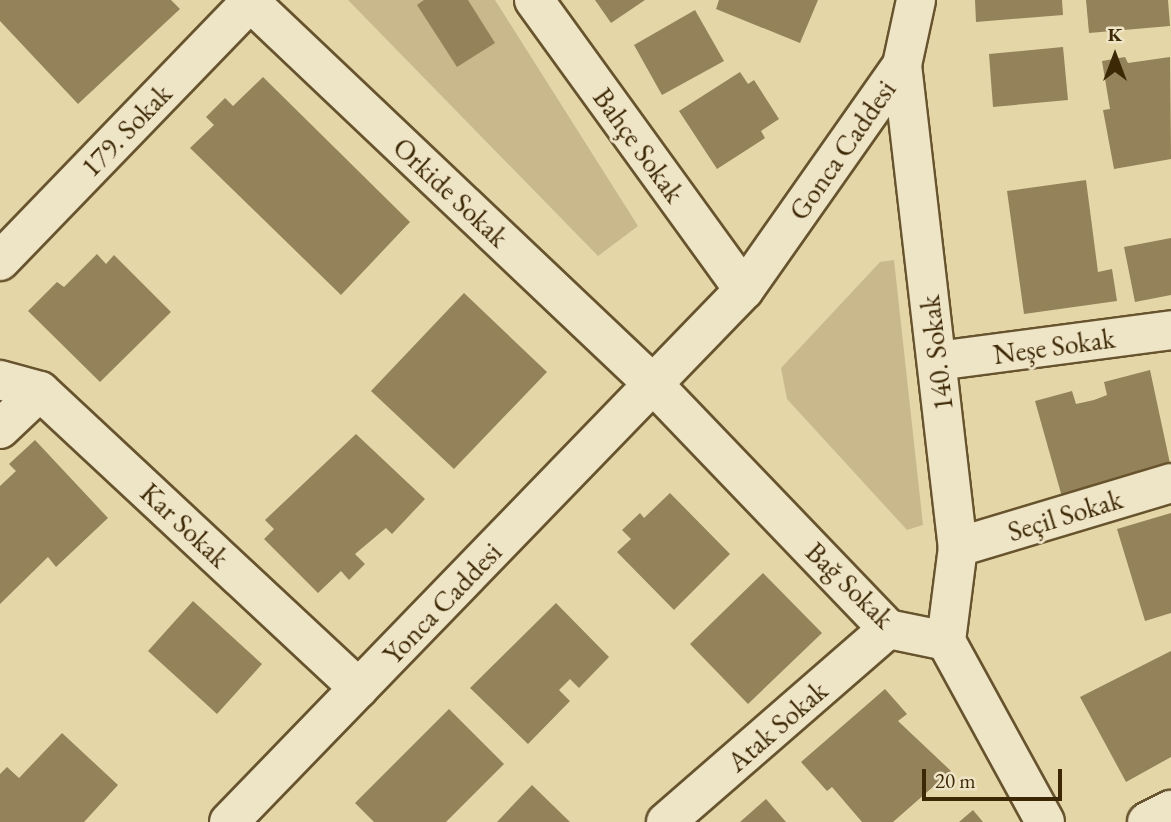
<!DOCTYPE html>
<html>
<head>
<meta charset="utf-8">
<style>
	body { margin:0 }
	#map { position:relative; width:1171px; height:822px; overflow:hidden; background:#e5d6a8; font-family:"EB Garamond",serif }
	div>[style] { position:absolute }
	.green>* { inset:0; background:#c8b88c }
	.building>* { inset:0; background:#94825a }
	.roads { filter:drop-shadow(2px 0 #67542e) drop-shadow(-2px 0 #67542e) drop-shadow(0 2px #67542e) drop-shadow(0 -2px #67542e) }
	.minor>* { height:38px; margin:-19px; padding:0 19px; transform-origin:19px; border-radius:19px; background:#eee4c6 }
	span { translate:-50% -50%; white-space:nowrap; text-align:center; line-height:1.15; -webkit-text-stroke:6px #eee4c6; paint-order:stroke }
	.street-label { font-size:28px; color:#3d2805 }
	.north { position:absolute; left:1080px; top:21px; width:70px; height:70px; -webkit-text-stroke:5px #eee4c6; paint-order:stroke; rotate:0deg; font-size:19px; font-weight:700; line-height:28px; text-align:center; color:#3d2805 }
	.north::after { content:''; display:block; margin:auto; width:24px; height:32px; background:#3d2805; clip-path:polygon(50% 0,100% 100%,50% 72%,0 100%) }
	.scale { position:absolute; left:922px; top:769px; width:140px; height:32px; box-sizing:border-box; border:4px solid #3d2805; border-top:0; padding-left:9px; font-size:21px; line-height:24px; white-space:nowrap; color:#3d2805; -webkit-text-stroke:5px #eee4c6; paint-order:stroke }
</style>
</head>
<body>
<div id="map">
	<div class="green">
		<div style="clip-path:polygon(348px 0,495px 0,638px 226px,598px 256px)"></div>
		<div style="clip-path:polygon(894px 260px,923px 525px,907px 530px,787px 399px,781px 368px,880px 262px)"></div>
	</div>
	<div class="building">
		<div style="clip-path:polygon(0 0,171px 0,180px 9px,78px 104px,0 21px)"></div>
		<div style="clip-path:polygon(424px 0,468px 0,495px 43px,457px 67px,417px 5px)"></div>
		<div style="clip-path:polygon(595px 0,645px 0,611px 23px)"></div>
		<div style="clip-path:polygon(719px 0,818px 0,800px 43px,716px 9px)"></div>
		<div style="clip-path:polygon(975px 0,1062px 0,1063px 15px,976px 22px)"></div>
		<div style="clip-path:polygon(1086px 0,1168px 0,1170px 26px,1089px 33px)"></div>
		<div style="clip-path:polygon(695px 10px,724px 61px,662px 95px,634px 45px)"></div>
		<div style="clip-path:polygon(1063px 47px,1068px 100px,993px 107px,989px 54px)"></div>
		<div style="clip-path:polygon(1125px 57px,1128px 63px,1170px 57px,1171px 159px,1114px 169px,1103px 110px,1110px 109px,1102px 61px)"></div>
		<div style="clip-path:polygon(740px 72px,748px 84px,754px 80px,779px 119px,761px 131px,765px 138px,717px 169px,679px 111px)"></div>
		<div style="clip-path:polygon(263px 77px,410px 222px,341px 295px,190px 148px,214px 125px,206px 117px,225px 98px,233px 106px)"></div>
		<div style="clip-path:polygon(1086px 180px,1098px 272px,1112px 269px,1117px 301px,1024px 314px,1007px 191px)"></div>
		<div style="clip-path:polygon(1171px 238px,1171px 295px,1135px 302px,1124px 247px)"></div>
		<div style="clip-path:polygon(97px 254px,106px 264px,114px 255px,171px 312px,100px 382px,28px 311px,57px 282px,64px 287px)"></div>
		<div style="clip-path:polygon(464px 293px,547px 372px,454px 469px,371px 391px)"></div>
		<div style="clip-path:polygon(1150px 370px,1171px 468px,1062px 497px,1035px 401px,1072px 391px,1076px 404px,1094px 400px,1107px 395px,1104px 382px)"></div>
		<div style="clip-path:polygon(356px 434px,425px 499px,392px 534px,386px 528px,355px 554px,365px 564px,349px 580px,341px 571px,318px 593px,264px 539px,274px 529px,265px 520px)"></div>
		<div style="clip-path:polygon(35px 440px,108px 518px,56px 567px,48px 557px,0 604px,0 486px,16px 471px,9px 464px)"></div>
		<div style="clip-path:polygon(670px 493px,730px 554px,674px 610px,617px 552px,631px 539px,622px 530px,640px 513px,644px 518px)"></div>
		<div style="clip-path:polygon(1171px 513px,1171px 613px,1145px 621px,1117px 529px)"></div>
		<div style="clip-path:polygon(763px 573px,822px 633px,748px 704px,690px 644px)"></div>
		<div style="clip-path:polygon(193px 601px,262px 664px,217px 714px,148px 651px)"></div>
		<div style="clip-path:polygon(556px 603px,609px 657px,579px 688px,570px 679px,559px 690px,570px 701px,528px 744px,470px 688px)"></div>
		<div style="clip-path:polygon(1171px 651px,1171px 757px,1126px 782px,1080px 697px)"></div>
		<div style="clip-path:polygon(885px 689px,907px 714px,898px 721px,951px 771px,893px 822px,862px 822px,832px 787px,827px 791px,801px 762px)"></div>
		<div style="clip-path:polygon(449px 709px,504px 764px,446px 822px,374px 822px,355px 803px)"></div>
		<div style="clip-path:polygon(62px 733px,118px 785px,84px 822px,0 822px,0 774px,7px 767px,19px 778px)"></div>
		<div style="clip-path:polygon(532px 785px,570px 822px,497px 822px)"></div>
		<div style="clip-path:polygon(766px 799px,786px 822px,740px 822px)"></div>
		<div style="clip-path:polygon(973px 810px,983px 822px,959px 822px)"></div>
	</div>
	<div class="roads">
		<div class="minor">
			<div style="left:248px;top:0;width:560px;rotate:43.48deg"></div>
			<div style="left:654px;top:385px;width:338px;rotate:46.2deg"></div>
			<div style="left:888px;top:629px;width:59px;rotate:11.7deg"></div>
			<div style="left:946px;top:641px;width:206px;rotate:61.3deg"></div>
			<div style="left:534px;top:0;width:358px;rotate:54.1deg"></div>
			<div style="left:902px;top:65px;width:485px;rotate:83.4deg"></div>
			<div style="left:958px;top:547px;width:95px;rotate:97.3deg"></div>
			<div style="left:0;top:261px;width:363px;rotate:-46deg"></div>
			<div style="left:937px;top:361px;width:236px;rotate:-7.5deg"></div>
			<div style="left:0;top:380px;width:41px;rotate:15.4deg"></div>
			<div style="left:40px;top:391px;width:436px;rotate:43deg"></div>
			<div style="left:0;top:429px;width:55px;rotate:-43.5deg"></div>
			<div style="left:958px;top:547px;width:222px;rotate:-16.7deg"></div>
			<div style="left:229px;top:822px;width:740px;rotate:-45.93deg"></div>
			<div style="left:744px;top:290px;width:275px;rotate:-54.9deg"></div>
			<div style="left:902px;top:65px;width:66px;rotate:-77.8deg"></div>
			<div style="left:666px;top:822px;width:294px;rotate:-41deg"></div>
			<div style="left:1147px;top:822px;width:27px;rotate:-27deg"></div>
		</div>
	</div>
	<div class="street-label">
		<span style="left:126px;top:130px;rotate:-46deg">179. Sokak</span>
		<span style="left:639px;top:145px;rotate:54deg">Bahçe Sokak</span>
		<span style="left:842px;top:150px;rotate:-55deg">Gonca Caddesi</span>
		<span style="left:451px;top:192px;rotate:43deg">Orkide Sokak</span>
		<span style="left:1054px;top:346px;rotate:-8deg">Neşe Sokak</span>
		<span style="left:936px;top:353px;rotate:-97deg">140. Sokak</span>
		<span style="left:1065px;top:515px;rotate:-17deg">Seçil Sokak</span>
		<span style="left:185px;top:525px;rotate:43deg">Kar Sokak</span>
		<span style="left:850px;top:585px;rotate:44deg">Bağ Sokak</span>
		<span style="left:442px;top:603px;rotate:-46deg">Yonca Caddesi</span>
		<span style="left:777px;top:726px;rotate:-41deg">Atak Sokak</span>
	</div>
	<div class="north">K</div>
	<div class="scale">20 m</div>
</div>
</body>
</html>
